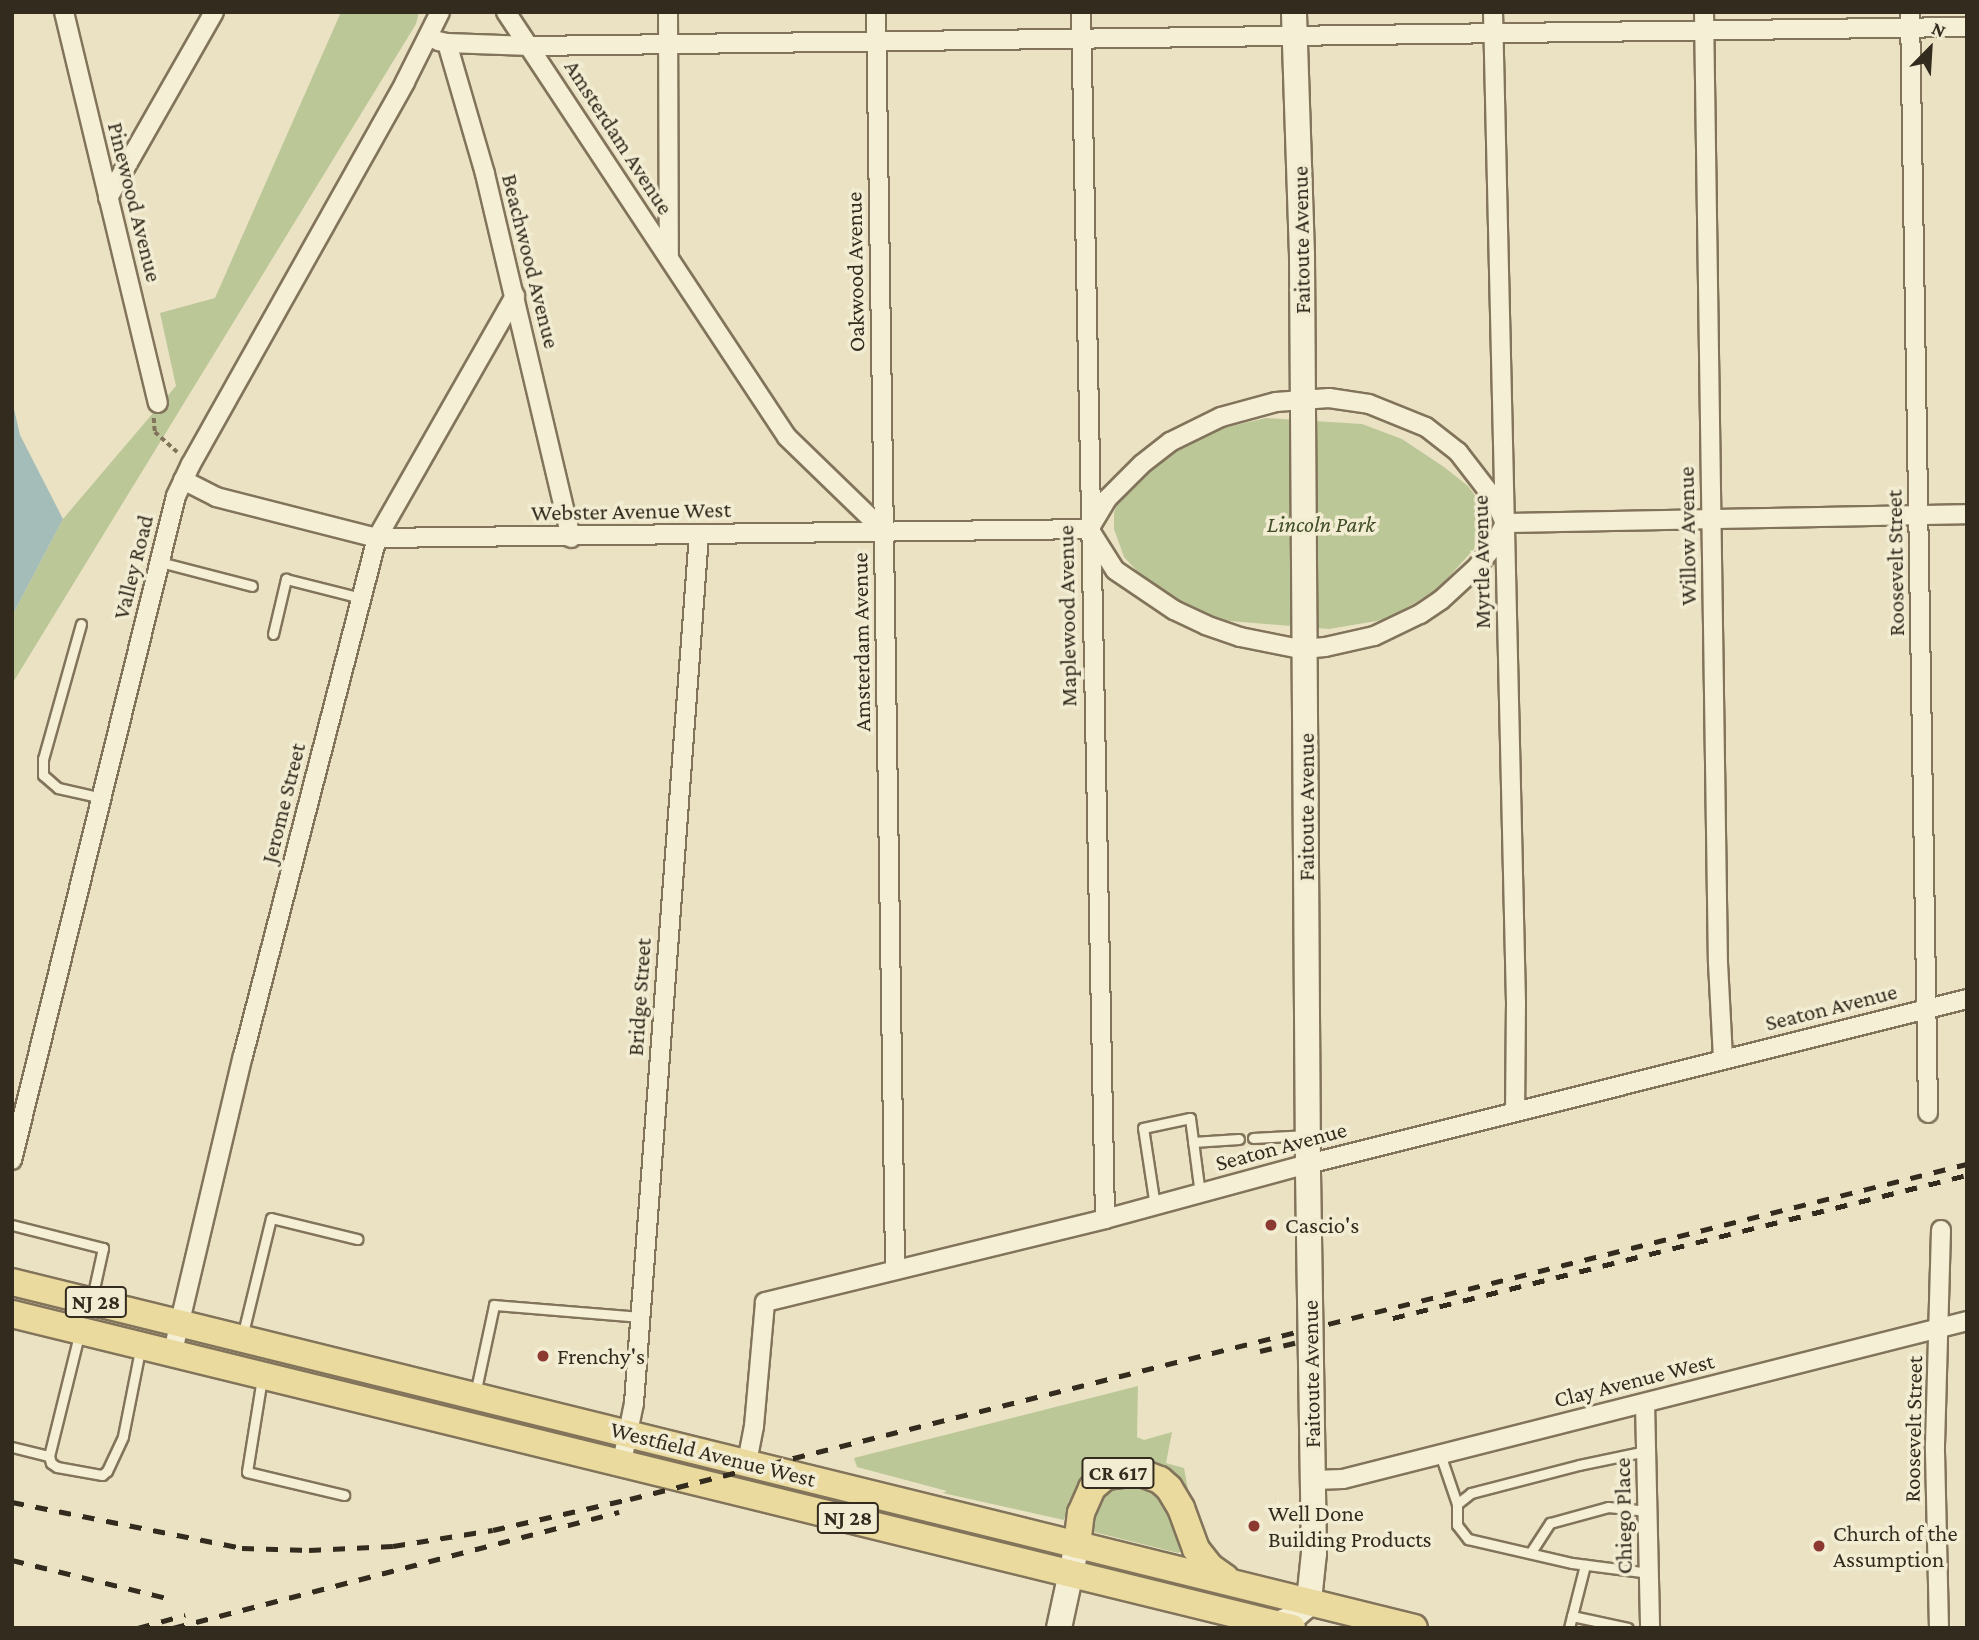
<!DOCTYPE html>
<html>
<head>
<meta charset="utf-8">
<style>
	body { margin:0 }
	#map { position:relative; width:1979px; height:1640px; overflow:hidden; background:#eae2c3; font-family:"Crimson Pro",serif }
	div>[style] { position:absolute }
	.green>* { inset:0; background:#bcc798 }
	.water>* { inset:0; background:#a5bdb8 }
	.path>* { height:3.5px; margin-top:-1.75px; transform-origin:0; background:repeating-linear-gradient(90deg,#82745b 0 5px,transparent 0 8.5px) }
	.roads { filter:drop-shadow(2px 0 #82745b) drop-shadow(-2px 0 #82745b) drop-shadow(0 2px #82745b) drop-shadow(0 -2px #82745b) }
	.lane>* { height:9px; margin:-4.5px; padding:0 4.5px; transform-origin:4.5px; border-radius:4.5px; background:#f5efd5 }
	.street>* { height:18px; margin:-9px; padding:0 9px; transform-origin:9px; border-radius:9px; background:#f5efd5 }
	.secondary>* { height:24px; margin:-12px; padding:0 12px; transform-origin:12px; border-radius:12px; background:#f5efd5 }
	.primary>* { height:26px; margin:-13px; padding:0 13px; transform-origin:13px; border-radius:13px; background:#eada9e }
	.rail>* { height:5px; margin-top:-2.5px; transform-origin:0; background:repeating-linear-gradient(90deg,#332b1e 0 12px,transparent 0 24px) }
	.dots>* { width:19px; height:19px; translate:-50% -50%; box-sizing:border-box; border:4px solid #f2ecd2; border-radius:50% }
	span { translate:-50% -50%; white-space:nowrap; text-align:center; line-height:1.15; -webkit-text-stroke:7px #f2ecd2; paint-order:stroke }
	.shield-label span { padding:2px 5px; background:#f2ecd2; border:2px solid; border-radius:5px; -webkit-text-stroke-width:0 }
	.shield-label { font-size:21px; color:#332b1e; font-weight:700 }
	.street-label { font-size:23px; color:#332b1e }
	.park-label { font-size:23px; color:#404e27; font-style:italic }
	.poi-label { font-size:23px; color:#332b1e }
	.left { translate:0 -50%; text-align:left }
	.frame { position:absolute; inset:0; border:14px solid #332b1e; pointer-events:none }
	.north { position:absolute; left:1895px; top:14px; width:70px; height:70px; -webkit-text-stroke:5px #f2ecd2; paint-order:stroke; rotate:24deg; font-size:19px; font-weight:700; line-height:28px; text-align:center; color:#332b1e }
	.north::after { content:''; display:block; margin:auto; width:24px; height:32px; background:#332b1e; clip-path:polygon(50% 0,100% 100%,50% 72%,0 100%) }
</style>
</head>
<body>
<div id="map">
	<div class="green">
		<div style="clip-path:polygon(341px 12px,419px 12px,416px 24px,12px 684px,12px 616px,63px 519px,176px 386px,160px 313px,215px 298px)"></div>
		<div style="clip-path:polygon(1266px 418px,1362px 424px,1402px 439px,1444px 467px,1468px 486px,1480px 502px,1481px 525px,1474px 549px,1438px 589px,1388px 619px,1329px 629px,1218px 620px,1182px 605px,1150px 585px,1124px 557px,1114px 529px,1114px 513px,1122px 492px,1141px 469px,1184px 443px,1227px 427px)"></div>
		<div style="clip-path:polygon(1138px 1386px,1137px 1437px,1144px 1440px,1172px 1432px,1166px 1463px,1184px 1468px,1189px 1495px,1171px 1472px,1152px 1462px,1122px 1457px,1098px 1466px,1079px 1483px,1069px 1501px,1064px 1520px,943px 1493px,947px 1491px,857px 1467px,854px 1458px)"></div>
		<div style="clip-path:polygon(1126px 1483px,1151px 1488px,1161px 1497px,1181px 1551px,1178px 1553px,1090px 1531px,1089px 1523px,1100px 1497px,1114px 1485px)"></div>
	</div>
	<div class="water">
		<div style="clip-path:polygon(12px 400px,20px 435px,63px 519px,12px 616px)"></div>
	</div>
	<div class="path">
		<div style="left:154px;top:418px;width:14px;rotate:86deg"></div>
		<div style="left:155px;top:432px;width:30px;rotate:42deg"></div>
	</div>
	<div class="roads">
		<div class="lane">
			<div style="left:160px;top:562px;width:95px;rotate:14.6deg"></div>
			<div style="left:81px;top:624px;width:140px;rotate:105.7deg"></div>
			<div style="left:43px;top:759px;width:16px;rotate:90deg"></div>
			<div style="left:43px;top:775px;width:20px;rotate:41deg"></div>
			<div style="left:58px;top:788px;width:45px;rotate:12.8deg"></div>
			<div style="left:273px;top:634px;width:57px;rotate:-76.7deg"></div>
			<div style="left:286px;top:579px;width:77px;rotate:14.2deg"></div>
			<div style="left:1253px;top:1138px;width:55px;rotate:-3.1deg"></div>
			<div style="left:1193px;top:1142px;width:46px;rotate:-3.7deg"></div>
			<div style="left:1155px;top:1206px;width:79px;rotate:-98.7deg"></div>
			<div style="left:1143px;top:1128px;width:48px;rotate:-12deg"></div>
			<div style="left:1190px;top:1118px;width:77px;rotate:82.5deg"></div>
			<div style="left:12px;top:1225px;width:94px;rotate:14.2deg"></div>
			<div style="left:103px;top:1248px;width:51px;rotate:102.4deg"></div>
			<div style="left:79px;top:1335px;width:125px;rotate:103.9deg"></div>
			<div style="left:49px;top:1456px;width:7px;rotate:74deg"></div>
			<div style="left:51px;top:1463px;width:7px;rotate:34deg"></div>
			<div style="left:57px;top:1467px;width:46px;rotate:10.1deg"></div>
			<div style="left:102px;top:1475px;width:6px;rotate:-39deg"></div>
			<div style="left:107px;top:1471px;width:38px;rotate:-65deg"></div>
			<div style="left:123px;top:1436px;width:88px;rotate:-78.8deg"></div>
			<div style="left:242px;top:1337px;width:122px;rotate:-76.3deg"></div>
			<div style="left:271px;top:1218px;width:89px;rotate:13.7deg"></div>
			<div style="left:262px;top:1378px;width:95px;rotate:99.1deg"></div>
			<div style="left:247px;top:1472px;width:100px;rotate:13.3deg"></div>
			<div style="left:475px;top:1394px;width:91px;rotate:-77.9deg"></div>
			<div style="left:494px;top:1305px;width:146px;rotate:4.7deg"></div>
			<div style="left:12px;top:1447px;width:38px;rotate:14deg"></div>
			<div style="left:1646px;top:1451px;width:68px;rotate:168.2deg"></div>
			<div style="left:1579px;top:1465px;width:112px;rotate:165.5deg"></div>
			<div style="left:1471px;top:1493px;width:18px;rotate:142deg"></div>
			<div style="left:1457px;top:1504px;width:21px;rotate:90deg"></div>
			<div style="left:1457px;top:1525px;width:18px;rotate:52deg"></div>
			<div style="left:1468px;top:1539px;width:107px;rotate:13deg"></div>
			<div style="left:1572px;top:1563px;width:78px;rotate:7.4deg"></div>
			<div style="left:1440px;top:1454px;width:53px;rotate:71.2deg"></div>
			<div style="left:1531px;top:1552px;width:35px;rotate:-57deg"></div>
			<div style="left:1550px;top:1523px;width:60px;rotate:-15.4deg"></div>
			<div style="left:1608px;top:1507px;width:40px;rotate:5.7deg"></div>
			<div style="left:1572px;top:1616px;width:53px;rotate:-75.7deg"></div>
			<div style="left:1569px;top:1628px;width:12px;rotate:-76deg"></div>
			<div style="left:1572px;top:1616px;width:57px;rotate:12.1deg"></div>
		</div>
		<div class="street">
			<div style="left:64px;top:12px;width:402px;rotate:76.5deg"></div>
			<div style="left:506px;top:12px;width:509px;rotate:56.53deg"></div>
			<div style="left:787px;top:437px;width:135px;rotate:44.1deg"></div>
			<div style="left:668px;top:12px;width:245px;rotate:89.8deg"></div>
			<div style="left:876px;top:12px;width:1258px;rotate:89.13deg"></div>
			<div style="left:1081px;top:12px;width:1207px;rotate:88.86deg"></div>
			<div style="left:1493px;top:12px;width:990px;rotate:88.67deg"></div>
			<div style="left:1516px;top:1002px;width:109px;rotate:90.5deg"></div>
			<div style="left:1704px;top:12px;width:951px;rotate:89.16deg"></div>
			<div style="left:1718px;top:963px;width:96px;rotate:87deg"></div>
			<div style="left:1910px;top:12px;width:1101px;rotate:89.06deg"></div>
			<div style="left:438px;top:41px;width:9px;rotate:13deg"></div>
			<div style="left:447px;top:43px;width:136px;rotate:73.8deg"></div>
			<div style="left:485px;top:174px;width:374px;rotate:76.7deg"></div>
			<div style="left:447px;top:43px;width:83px;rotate:2.1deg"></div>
			<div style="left:530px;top:46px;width:1437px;rotate:-0.76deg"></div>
			<div style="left:108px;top:198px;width:214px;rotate:-60.3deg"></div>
			<div style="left:1329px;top:398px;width:40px;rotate:8.5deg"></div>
			<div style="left:1369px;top:404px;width:61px;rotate:22deg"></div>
			<div style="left:1426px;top:427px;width:41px;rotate:38deg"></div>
			<div style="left:1458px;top:452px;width:61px;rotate:52.4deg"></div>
			<div style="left:1495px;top:500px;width:25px;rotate:67deg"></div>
			<div style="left:1505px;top:523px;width:25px;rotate:116deg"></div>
			<div style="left:1494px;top:546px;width:26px;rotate:129deg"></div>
			<div style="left:1478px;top:566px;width:50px;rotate:137.4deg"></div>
			<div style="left:1441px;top:600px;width:25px;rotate:146deg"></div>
			<div style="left:1420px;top:614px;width:51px;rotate:154.4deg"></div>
			<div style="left:1374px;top:636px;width:50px;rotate:167.3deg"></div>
			<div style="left:1325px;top:647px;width:25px;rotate:175deg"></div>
			<div style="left:1300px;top:649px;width:61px;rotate:-168.7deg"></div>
			<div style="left:1240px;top:637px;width:36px;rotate:-161deg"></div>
			<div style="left:1206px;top:625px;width:35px;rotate:-155deg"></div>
			<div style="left:1174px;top:610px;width:71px;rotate:-145.9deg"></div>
			<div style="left:1115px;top:570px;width:49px;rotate:-122.4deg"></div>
			<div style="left:1089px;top:529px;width:35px;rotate:-59deg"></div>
			<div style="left:1107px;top:499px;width:49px;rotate:-45deg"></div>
			<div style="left:1142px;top:464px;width:36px;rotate:-38deg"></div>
			<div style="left:1170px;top:442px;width:57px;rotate:-26.1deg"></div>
			<div style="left:1221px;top:417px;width:57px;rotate:-15.3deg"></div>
			<div style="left:1276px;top:402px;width:53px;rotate:-4.3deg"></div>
			<div style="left:183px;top:480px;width:37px;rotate:27deg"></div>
			<div style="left:216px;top:497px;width:166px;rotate:14.3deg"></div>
			<div style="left:377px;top:538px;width:712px;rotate:-0.72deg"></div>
			<div style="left:1505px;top:523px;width:462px;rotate:-1.1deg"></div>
			<div style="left:12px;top:1160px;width:684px;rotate:-76.13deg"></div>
			<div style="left:176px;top:496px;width:35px;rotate:-65deg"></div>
			<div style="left:191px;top:464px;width:438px;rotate:-60.7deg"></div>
			<div style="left:405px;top:82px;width:78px;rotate:-63.4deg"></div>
			<div style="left:173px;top:1351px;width:303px;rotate:-76.7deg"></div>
			<div style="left:243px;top:1056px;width:535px;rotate:-75.5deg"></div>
			<div style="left:377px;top:538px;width:279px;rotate:-60.3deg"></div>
			<div style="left:1645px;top:1403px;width:225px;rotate:88.7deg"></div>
			<div style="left:622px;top:1462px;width:60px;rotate:-78.5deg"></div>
			<div style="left:634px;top:1403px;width:870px;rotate:-85.72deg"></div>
			<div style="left:747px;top:1462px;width:37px;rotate:-79deg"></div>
			<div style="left:754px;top:1426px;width:124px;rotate:-84.9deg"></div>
			<div style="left:765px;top:1302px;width:350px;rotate:-13.7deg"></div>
			<div style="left:1105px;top:1219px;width:210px;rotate:-15.2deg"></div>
			<div style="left:1308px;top:1164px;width:679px;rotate:-14.06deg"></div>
			<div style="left:1313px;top:1480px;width:30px;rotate:-2deg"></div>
			<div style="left:1343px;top:1479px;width:644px;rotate:-14.21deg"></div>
			<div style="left:1939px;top:1628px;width:183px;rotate:-91.3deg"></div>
			<div style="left:1935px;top:1445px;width:215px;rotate:-88.4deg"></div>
		</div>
		<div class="secondary">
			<div style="left:1277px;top:1624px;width:15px;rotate:-20deg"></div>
			<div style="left:1291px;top:1619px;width:18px;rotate:-41deg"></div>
			<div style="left:1305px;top:1607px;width:17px;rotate:-73deg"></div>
			<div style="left:1310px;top:1591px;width:37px;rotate:-84deg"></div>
			<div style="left:1314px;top:1554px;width:390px;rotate:-90.9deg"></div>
			<div style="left:1308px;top:1164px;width:909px;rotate:-90.38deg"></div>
			<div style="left:1302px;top:255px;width:243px;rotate:-91.9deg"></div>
			<div style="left:1059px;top:1628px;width:85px;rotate:-77.8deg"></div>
		</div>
		<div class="primary">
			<div style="left:12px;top:1282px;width:1444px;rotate:13.86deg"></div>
			<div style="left:12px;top:1314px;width:1318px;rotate:13.78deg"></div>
			<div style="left:1077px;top:1545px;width:32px;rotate:-83deg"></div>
			<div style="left:1081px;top:1513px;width:27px;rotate:-66deg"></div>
			<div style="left:1092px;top:1488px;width:18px;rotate:-41deg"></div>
			<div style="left:1106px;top:1476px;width:33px;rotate:-7deg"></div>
			<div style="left:1139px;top:1472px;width:22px;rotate:21deg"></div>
			<div style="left:1160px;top:1480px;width:12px;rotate:42deg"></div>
			<div style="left:1169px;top:1488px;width:23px;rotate:59deg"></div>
			<div style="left:1181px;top:1508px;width:44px;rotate:69.9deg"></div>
			<div style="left:1196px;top:1549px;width:23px;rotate:52deg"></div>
			<div style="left:1210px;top:1567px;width:19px;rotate:35deg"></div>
		</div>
	</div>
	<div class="rail">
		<div style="left:1393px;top:1318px;width:592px;rotate:-13.99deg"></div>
		<div style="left:1260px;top:1351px;width:70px;rotate:-13.2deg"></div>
		<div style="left:12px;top:1502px;width:235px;rotate:11.3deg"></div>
		<div style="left:242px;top:1548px;width:67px;rotate:1.7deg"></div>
		<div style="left:309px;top:1550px;width:84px;rotate:-2.7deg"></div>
		<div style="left:393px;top:1546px;width:101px;rotate:-9.1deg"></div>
		<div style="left:493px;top:1530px;width:140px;rotate:-12.8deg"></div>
		<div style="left:630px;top:1499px;width:1378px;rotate:-14.07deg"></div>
		<div style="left:12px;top:1560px;width:160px;rotate:13.8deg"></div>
		<div style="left:138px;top:1628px;width:49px;rotate:-15.5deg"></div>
		<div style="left:173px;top:1628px;width:461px;rotate:-14.6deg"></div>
	</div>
	<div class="dots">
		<div style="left:1271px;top:1225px;background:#8c3931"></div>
		<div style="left:543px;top:1356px;background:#8c3931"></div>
		<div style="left:1254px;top:1526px;background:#8c3931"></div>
		<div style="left:1819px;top:1546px;background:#8c3931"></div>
	</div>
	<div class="shield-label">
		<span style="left:96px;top:1302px">NJ 28</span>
		<span style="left:1118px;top:1473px">CR 617</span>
		<span style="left:848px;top:1518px">NJ 28</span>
	</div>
	<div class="street-label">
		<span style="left:619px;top:137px;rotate:57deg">Amsterdam Avenue</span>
		<span style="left:135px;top:202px;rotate:76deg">Pinewood Avenue</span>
		<span style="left:1301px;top:240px;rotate:-91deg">Faitoute Avenue</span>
		<span style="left:531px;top:261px;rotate:76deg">Beachwood Avenue</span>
		<span style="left:855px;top:272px;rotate:-91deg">Oakwood Avenue</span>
		<span style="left:631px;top:511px;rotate:-1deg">Webster Avenue West</span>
		<span style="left:1687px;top:536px;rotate:-91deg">Willow Avenue</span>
		<span style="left:1481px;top:562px;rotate:-91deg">Myrtle Avenue</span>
		<span style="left:1895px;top:563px;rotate:-91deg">Roosevelt Street</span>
		<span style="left:133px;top:567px;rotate:-76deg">Valley Road</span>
		<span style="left:1067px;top:616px;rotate:-91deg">Maplewood Avenue</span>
		<span style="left:861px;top:642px;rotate:-91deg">Amsterdam Avenue</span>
		<span style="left:283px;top:803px;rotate:-76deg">Jerome Street</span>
		<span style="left:1306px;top:807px;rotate:-90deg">Faitoute Avenue</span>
		<span style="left:639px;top:997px;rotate:-86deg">Bridge Street</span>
		<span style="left:1831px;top:1007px;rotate:-14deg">Seaton Avenue</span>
		<span style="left:1281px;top:1146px;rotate:-15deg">Seaton Avenue</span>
		<span style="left:1311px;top:1374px;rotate:-91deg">Faitoute Avenue</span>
		<span style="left:1634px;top:1380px;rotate:-14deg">Clay Avenue West</span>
		<span style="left:1913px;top:1429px;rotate:-89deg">Roosevelt Street</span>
		<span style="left:713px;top:1454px;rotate:14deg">Westfield Avenue West</span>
		<span style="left:1623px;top:1516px;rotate:-91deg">Chiego Place</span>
	</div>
	<div class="park-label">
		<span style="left:1321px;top:524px">Lincoln Park</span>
	</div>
	<div class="poi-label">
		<span class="left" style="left:1285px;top:1225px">Cascio's</span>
		<span class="left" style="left:557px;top:1356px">Frenchy's</span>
		<span class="left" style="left:1268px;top:1526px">Well Done<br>Building Products</span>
		<span class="left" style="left:1833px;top:1546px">Church of the<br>Assumption</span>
	</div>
	<div class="frame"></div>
	<div class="north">N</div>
</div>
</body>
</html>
